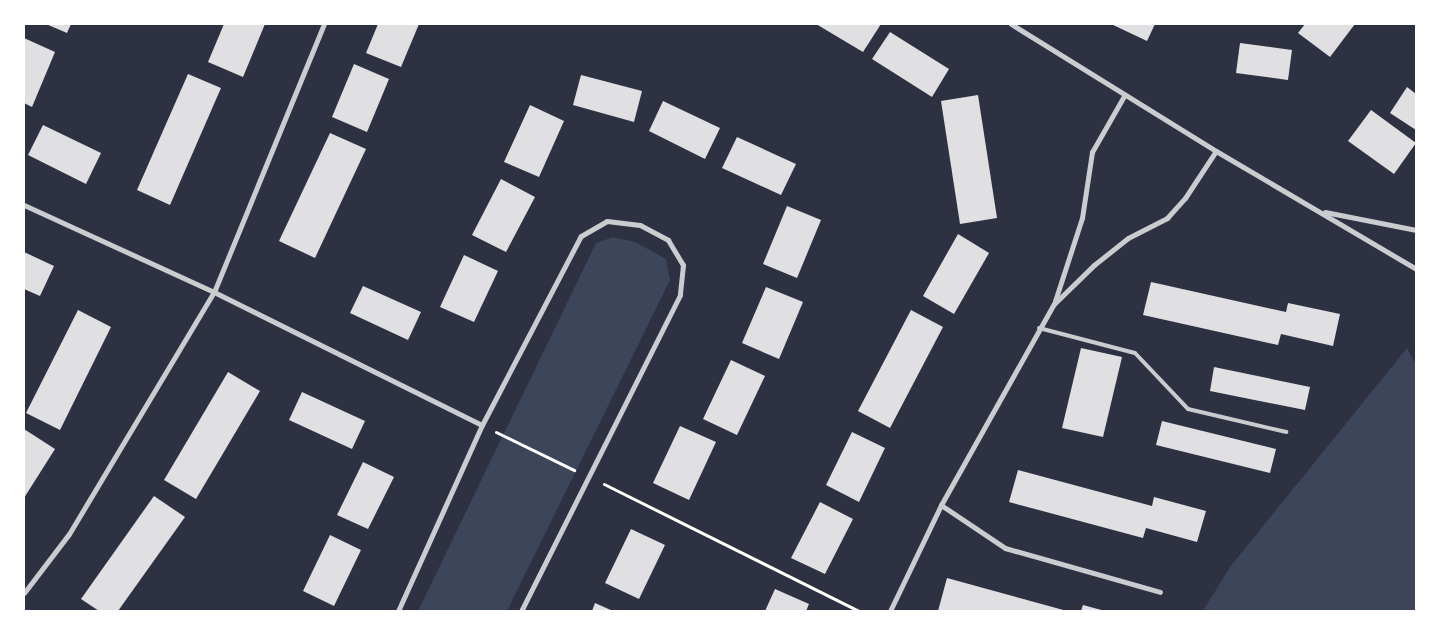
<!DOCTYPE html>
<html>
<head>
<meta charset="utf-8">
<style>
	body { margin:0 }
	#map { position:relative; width:1440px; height:635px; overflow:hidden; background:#2d3142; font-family:Barlow,sans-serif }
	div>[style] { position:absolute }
	.green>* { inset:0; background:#3c4559 }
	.building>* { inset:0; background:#e0e0e3 }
	.path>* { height:3px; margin:-1.5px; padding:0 1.5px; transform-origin:1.5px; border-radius:1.5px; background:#fff }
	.service>* { height:4px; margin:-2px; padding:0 2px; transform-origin:2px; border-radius:2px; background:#caccd0 }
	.minor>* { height:5px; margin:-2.5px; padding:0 2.5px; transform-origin:2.5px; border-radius:2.5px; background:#caccd0 }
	span { translate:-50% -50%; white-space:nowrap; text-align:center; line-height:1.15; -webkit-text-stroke:4px #fff; paint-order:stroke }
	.frame { position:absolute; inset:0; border:25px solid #fff; pointer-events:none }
</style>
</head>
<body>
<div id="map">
	<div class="green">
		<div style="clip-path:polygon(613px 237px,635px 242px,666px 259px,670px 280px,507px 611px,418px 611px,596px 243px)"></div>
		<div style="clip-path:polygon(1407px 348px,1416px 365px,1416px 611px,1203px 611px,1230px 567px)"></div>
	</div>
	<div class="building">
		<div style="clip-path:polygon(46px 24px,71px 24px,67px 33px)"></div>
		<div style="clip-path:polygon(224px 24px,265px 24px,243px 77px,208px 62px)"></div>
		<div style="clip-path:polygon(378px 24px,419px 24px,401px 67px,366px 53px)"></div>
		<div style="clip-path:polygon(816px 24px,881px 24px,863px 52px)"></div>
		<div style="clip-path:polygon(1111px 24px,1155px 24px,1147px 41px)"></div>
		<div style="clip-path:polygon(1305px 24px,1355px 24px,1330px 57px,1298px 33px)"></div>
		<div style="clip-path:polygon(890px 32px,949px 69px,932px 97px,872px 59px)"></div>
		<div style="clip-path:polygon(24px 38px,55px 52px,32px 107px,24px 103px)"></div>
		<div style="clip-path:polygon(1240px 43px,1292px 50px,1288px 80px,1236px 73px)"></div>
		<div style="clip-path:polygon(354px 64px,389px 79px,367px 132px,332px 117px)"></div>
		<div style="clip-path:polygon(188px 74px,221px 88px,170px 205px,137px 190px)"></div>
		<div style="clip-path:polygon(581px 75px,642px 91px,634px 122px,573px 105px)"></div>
		<div style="clip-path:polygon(1407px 87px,1416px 94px,1416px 130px,1390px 113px)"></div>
		<div style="clip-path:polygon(978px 95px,997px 218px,960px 224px,941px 101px)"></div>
		<div style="clip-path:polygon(663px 101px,720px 128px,705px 159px,649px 131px)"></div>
		<div style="clip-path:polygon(530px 105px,564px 121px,539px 177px,504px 162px)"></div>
		<div style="clip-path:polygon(1371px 110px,1416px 143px,1394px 174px,1348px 141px)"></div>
		<div style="clip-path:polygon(43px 125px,101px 153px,86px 184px,28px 155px)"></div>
		<div style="clip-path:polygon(330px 133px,366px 149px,315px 258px,279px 241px)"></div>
		<div style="clip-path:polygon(737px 137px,796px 164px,781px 195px,722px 168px)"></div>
		<div style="clip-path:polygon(501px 179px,535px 197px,506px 252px,472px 235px)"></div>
		<div style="clip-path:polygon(787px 206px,821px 220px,797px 278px,763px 264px)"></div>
		<div style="clip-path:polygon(958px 234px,989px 253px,954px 314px,923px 296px)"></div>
		<div style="clip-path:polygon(24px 252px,54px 266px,40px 296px,24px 289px)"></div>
		<div style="clip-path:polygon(464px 255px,498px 271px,474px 322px,440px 307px)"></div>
		<div style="clip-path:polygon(1151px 282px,1286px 312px,1288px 303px,1340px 314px,1333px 346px,1281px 334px,1278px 345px,1143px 315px)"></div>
		<div style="clip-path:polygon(363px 286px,421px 312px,408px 340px,350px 313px)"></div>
		<div style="clip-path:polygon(766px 287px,803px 302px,779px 359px,742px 343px)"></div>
		<div style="clip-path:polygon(78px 310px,111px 327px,60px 430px,26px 413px)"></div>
		<div style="clip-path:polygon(911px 310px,943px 327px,890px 428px,858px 411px)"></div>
		<div style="clip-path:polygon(1081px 348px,1122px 357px,1103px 437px,1062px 428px)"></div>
		<div style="clip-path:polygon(731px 360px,765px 376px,737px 435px,703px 419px)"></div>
		<div style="clip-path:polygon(1214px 367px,1310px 387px,1305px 410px,1210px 391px)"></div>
		<div style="clip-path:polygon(228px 372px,260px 391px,196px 499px,164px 480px)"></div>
		<div style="clip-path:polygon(302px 392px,365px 421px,352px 449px,289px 420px)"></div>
		<div style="clip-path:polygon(1162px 421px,1276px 449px,1270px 473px,1156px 445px)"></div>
		<div style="clip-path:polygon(680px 426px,716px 442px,689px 500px,653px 483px)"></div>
		<div style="clip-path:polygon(24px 429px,55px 449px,24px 498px)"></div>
		<div style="clip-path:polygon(852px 432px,885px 448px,859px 502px,826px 485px)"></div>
		<div style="clip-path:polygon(363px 462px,394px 477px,368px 529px,337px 515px)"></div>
		<div style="clip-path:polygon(1018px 470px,1152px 506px,1154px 497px,1206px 511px,1197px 542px,1146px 528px,1143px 538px,1009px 502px)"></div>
		<div style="clip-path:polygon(154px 496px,185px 517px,118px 611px,99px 611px,81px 599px)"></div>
		<div style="clip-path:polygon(820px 502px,853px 519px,825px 574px,791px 558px)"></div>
		<div style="clip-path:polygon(631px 529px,665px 545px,639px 599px,605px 583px)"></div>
		<div style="clip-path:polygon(330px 535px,361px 550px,334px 606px,303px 591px)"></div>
		<div style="clip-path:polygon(947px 578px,1067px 611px,938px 611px)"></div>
		<div style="clip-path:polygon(775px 589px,809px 604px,806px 611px,765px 611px)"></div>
		<div style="clip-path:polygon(595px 603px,613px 611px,592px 611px)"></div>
		<div style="clip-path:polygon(1083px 605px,1105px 611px,1081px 611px)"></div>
	</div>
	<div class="path">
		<div style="left:496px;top:432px;width:87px;rotate:26deg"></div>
		<div style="left:604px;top:484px;width:285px;rotate:26.5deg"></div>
	</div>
	<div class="service">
		<div style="left:1039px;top:328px;width:99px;rotate:14.6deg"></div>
		<div style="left:1135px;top:353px;width:77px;rotate:46.6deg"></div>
		<div style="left:1188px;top:409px;width:101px;rotate:13.2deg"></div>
	</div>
	<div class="minor">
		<div style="left:1011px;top:24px;width:241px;rotate:31.8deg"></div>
		<div style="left:1216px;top:151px;width:232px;rotate:30.5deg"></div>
		<div style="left:24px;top:205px;width:209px;rotate:24.6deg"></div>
		<div style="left:214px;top:292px;width:299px;rotate:26.4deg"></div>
		<div style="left:1325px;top:212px;width:93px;rotate:11.2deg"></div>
		<div style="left:1055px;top:301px;width:87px;rotate:-72deg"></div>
		<div style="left:1082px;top:218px;width:67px;rotate:-81.4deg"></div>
		<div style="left:1092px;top:152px;width:64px;rotate:-60.3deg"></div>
		<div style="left:941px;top:505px;width:77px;rotate:33.9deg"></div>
		<div style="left:1005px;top:548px;width:161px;rotate:15.8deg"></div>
		<div style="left:24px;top:593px;width:74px;rotate:-52.7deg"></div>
		<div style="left:69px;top:534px;width:282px;rotate:-59.1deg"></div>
		<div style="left:214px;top:292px;width:290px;rotate:-67.7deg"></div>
		<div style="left:398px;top:611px;width:204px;rotate:-65.7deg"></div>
		<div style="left:482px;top:425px;width:213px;rotate:-62.4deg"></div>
		<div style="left:581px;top:236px;width:30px;rotate:-30deg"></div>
		<div style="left:607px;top:221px;width:33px;rotate:7deg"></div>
		<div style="left:640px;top:225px;width:32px;rotate:28deg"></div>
		<div style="left:668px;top:240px;width:29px;rotate:59deg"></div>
		<div style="left:683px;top:265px;width:30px;rotate:96deg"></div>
		<div style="left:680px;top:295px;width:354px;rotate:116.7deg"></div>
		<div style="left:890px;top:611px;width:118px;rotate:-64.3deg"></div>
		<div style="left:941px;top:505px;width:231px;rotate:-60.7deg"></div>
		<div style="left:1054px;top:304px;width:56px;rotate:-44.3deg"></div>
		<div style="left:1094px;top:265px;width:43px;rotate:-38.5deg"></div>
		<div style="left:1128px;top:238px;width:44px;rotate:-27.1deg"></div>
		<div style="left:1167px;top:218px;width:27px;rotate:-48deg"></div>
		<div style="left:1185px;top:198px;width:56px;rotate:-56.6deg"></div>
	</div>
	<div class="frame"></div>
</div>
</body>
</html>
